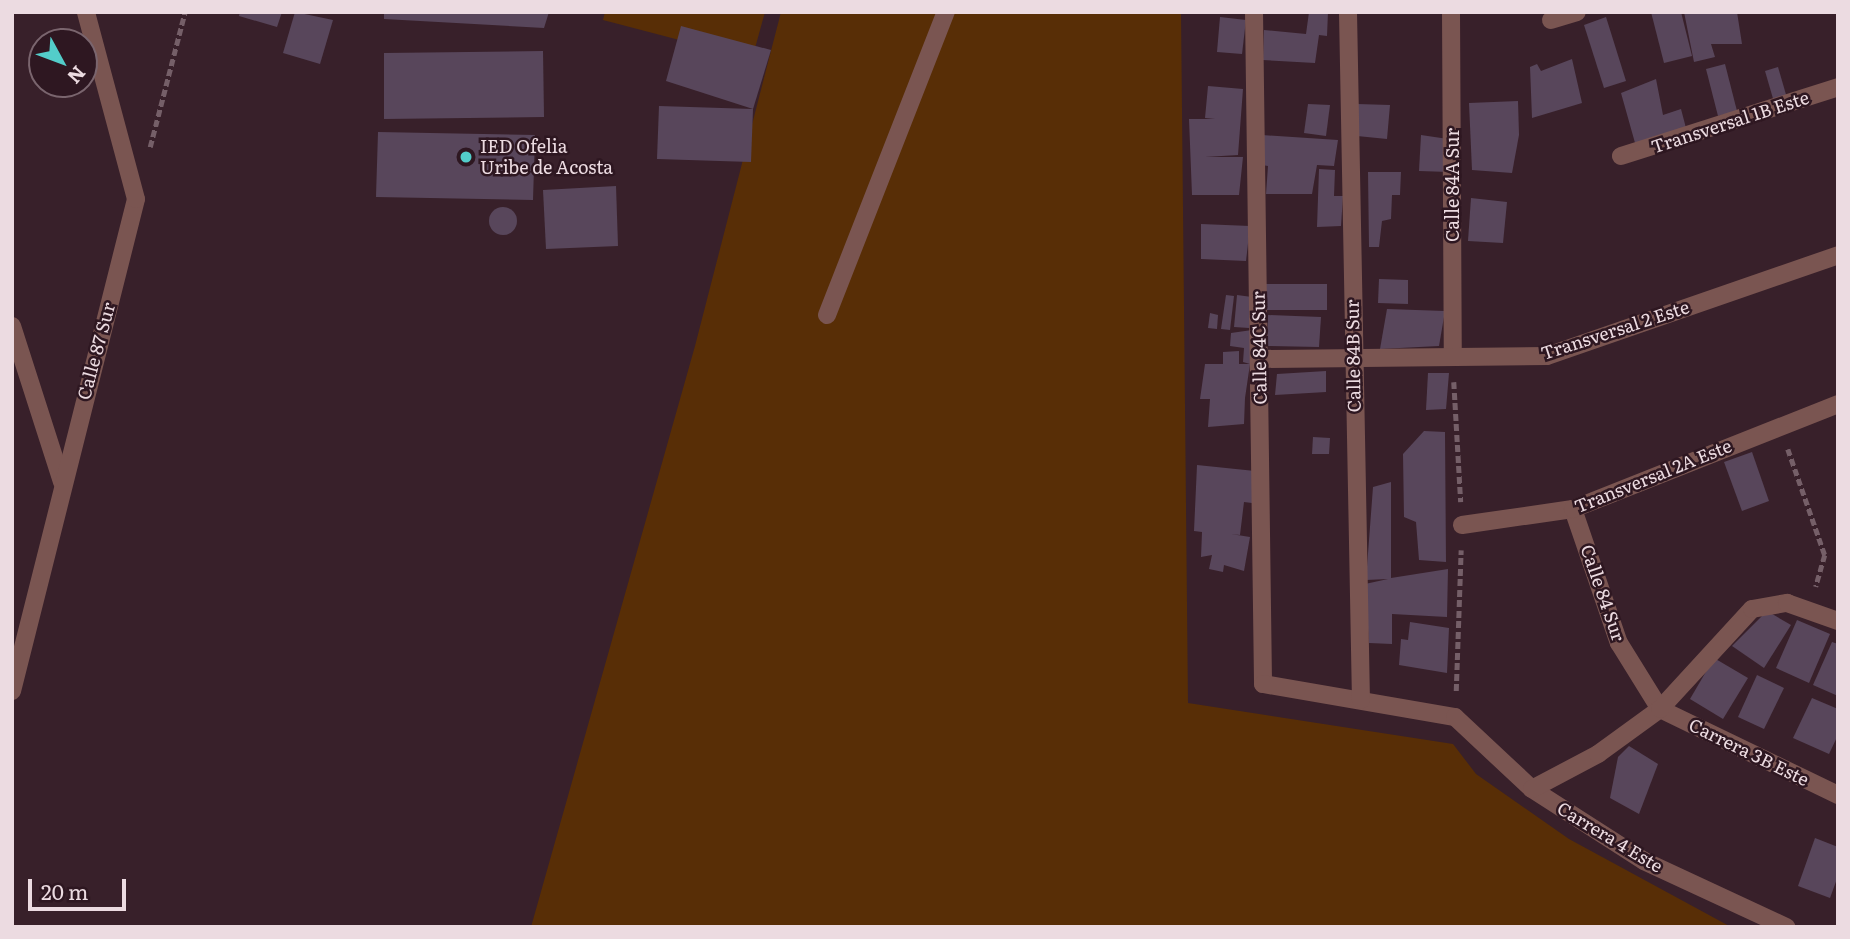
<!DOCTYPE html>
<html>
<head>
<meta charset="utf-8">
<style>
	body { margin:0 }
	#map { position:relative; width:1850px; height:939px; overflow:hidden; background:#38202a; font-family:Literata,serif }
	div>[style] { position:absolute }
	.green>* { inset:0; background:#582e06 }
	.building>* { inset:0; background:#58465b }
	.round { border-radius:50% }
	.path>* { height:4.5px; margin-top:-2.25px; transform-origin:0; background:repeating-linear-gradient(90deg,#755f68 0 7px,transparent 0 10.5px) }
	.minor>* { height:18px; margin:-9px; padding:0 9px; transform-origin:9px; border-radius:9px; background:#7a5551 }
	.dots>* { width:19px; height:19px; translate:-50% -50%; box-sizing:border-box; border:4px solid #2e1721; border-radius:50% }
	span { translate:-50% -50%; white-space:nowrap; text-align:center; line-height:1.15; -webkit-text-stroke:5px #2e1721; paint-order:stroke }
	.street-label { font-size:18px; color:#ecdbe1 }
	.poi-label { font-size:18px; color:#ecdbe1 }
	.left { translate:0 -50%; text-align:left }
	.frame { position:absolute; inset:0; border:14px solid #ecdbe1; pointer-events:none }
	.north { position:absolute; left:28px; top:28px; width:70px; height:70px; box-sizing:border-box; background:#2e1721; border:2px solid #7a656e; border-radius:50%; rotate:131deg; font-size:19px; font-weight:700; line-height:28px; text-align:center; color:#ecdbe1 }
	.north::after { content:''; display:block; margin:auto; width:24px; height:32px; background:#53cdca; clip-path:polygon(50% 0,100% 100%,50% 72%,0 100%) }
	.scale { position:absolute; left:28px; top:879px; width:98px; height:32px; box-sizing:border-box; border:4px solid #ecdbe1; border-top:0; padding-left:9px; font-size:21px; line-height:24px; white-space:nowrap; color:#ecdbe1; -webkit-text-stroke:5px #2e1721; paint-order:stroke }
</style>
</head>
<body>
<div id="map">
	<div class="green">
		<div style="clip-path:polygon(605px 12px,765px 12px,752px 59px,603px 20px)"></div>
		<div style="clip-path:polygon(781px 12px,1181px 12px,1188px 703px,1453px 744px,1476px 774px,1569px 839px,1731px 927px,531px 927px,695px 346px)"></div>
	</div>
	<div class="building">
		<div style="clip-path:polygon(240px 12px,282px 12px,277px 27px,239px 16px)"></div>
		<div style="clip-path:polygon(295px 12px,333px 20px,320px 64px,283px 53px)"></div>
		<div style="clip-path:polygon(384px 12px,549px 12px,544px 28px,384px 19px)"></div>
		<div style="clip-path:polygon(1309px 12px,1328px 12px,1327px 36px,1319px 35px,1315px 63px,1263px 60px,1264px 30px,1306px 34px)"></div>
		<div style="clip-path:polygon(1651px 12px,1681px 12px,1692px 56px,1664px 63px)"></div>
		<div style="clip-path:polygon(1684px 12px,1737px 12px,1742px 44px,1711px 44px,1715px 57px,1694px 62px)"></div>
		<div style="clip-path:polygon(1220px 17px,1246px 20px,1242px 54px,1217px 52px)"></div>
		<div style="clip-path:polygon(1606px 17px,1626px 81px,1604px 88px,1584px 25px)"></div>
		<div style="clip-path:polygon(681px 26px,771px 50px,753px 109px,666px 81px)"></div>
		<div style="clip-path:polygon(543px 51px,544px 117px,384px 119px,384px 53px)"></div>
		<div style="clip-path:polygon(1572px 59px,1582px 103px,1532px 118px,1530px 67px,1537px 64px,1541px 71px)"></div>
		<div style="clip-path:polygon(1725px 64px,1737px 111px,1718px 116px,1706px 69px)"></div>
		<div style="clip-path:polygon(1778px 67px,1787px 98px,1774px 102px,1765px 71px)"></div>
		<div style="clip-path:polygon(1656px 79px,1663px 115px,1681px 109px,1686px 128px,1637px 150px,1621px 93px)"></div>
		<div style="clip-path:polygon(1208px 86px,1243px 89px,1238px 155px,1205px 157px,1243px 157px,1239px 195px,1192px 195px,1189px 119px,1215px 119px,1205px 118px)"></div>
		<div style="clip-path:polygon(1518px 101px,1519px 135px,1512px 173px,1472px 170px,1469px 103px)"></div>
		<div style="clip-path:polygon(1308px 104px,1330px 105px,1326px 136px,1304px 133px)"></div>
		<div style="clip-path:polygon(1357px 104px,1390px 105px,1387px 139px,1357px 136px)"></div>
		<div style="clip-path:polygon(659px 106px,753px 109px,751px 162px,657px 159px)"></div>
		<div style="clip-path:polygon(378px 132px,535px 135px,533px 200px,376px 197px)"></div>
		<div style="clip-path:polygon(1262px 135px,1338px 140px,1334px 166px,1317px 165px,1312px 194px,1266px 194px,1268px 166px,1262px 165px)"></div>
		<div style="clip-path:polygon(1421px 135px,1448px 139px,1449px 172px,1419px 171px)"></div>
		<div style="clip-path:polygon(1319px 169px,1335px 170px,1334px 196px,1343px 196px,1341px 226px,1317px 227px)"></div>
		<div style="clip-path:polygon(1368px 172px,1401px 172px,1400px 195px,1392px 195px,1391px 219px,1382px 221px,1379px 247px,1369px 247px)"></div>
		<div style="clip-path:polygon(616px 186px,618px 246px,546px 249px,543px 190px)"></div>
		<div style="clip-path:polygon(1471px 198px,1507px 202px,1503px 243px,1468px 241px)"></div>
		<div class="round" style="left:489px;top:207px;width:28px;height:28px"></div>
		<div style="clip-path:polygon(1201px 224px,1250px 226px,1246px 261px,1201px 259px)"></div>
		<div style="clip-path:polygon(1379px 279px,1408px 280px,1408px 304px,1378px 303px)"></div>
		<div style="clip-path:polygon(1261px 284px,1327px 284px,1327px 310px,1261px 310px)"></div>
		<div style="clip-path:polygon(1226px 295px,1234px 296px,1230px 330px,1221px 329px)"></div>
		<div style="clip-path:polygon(1237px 295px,1252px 297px,1249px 328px,1234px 327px)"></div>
		<div style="clip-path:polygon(1387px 309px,1445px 311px,1439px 346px,1380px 349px)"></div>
		<div style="clip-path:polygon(1210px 313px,1218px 315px,1217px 329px,1208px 328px)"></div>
		<div style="clip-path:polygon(1268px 315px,1321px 317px,1319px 347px,1267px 346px)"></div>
		<div style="clip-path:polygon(1252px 330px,1250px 364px,1245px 398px,1244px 424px,1208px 427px,1210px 399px,1200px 399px,1205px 364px,1223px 364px,1223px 352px,1239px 351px,1239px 364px,1250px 364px,1243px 362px,1244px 348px,1230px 346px,1231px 333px)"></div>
		<div style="clip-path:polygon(1326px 371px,1326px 392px,1275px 395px,1277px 374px)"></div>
		<div style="clip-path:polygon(1428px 373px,1449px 373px,1446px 409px,1426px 410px)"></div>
		<div style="clip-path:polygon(1424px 431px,1445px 432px,1446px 562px,1419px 560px,1416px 522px,1404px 517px,1403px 454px)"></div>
		<div style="clip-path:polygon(1313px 437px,1330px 438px,1329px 454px,1312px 454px)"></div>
		<div style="clip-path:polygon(1752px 452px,1769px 501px,1742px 511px,1724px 462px)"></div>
		<div style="clip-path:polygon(1197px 465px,1255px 471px,1252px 503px,1244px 502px,1240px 535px,1231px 534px,1250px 537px,1244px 571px,1224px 565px,1223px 572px,1209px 569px,1212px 555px,1201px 557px,1202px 532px,1194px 531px)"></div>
		<div style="clip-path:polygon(1391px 482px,1391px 578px,1448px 569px,1447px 617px,1392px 614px,1392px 644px,1369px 643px,1365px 584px,1388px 579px,1366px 580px,1373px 487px)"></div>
		<div style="clip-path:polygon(1767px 611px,1791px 625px,1764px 668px,1732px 646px)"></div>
		<div style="clip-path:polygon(1797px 620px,1830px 634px,1809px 683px,1776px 668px)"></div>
		<div style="clip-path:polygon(1410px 622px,1449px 628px,1447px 673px,1399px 665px,1401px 639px,1408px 640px)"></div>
		<div style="clip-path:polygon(1832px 642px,1838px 644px,1838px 696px,1813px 685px)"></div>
		<div style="clip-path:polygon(1714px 658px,1748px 678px,1723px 719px,1690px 699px)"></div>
		<div style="clip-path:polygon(1757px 675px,1784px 688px,1764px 729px,1738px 717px)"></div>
		<div style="clip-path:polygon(1812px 698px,1838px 709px,1838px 735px,1829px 754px,1793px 738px)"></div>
		<div style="clip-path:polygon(1629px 746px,1658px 764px,1639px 814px,1610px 798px,1618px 757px)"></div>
		<div style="clip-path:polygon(1815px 838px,1838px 847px,1838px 876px,1830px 898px,1798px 886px)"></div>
	</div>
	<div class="path">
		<div style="left:150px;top:147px;width:139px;rotate:-75.5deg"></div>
		<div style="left:1454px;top:382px;width:120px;rotate:86.7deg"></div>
		<div style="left:1788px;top:449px;width:112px;rotate:70.8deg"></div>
		<div style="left:1825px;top:555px;width:33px;rotate:106deg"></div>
		<div style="left:1456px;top:691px;width:141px;rotate:-88deg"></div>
	</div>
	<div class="minor">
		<div style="left:1254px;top:12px;width:672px;rotate:89.23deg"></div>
		<div style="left:1263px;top:684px;width:195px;rotate:9.8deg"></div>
		<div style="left:1455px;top:717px;width:105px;rotate:43.1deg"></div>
		<div style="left:1532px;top:789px;width:133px;rotate:32.7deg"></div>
		<div style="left:1644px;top:861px;width:157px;rotate:24.9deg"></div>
		<div style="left:1348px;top:12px;width:688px;rotate:88.92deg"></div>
		<div style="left:1451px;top:12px;width:345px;rotate:89.7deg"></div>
		<div style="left:1551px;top:20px;width:27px;rotate:-17deg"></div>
		<div style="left:1621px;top:156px;width:228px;rotate:-17.6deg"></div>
		<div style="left:827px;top:315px;width:326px;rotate:-68.6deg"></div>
		<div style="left:12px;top:326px;width:164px;rotate:72.2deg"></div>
		<div style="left:1259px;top:359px;width:288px;rotate:-0.6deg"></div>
		<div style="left:1547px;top:356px;width:308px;rotate:-19.1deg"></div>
		<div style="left:1573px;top:509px;width:142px;rotate:71.1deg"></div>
		<div style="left:1619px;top:643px;width:78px;rotate:58.2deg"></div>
		<div style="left:1660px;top:709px;width:198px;rotate:25.8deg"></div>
		<div style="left:1462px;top:525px;width:112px;rotate:-8.2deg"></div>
		<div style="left:1573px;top:509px;width:285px;rotate:-21.6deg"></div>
		<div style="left:12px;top:691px;width:507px;rotate:-75.85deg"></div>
		<div style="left:136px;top:199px;width:194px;rotate:-105deg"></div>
		<div style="left:1532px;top:789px;width:75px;rotate:-27.9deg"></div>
		<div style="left:1598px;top:754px;width:77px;rotate:-36deg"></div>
		<div style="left:1660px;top:709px;width:136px;rotate:-47.4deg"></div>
		<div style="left:1752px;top:609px;width:36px;rotate:-10deg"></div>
		<div style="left:1787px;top:603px;width:54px;rotate:19.4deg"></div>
	</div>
	<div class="dots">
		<div style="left:466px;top:157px;background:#53cdca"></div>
	</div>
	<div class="street-label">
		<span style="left:1730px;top:122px;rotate:-18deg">Transversal 1B Este</span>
		<span style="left:1452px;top:185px;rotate:-90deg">Calle 84A Sur</span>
		<span style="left:1615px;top:330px;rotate:-18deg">Transversal 2 Este</span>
		<span style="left:1259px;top:348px;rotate:-91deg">Calle 84C Sur</span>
		<span style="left:96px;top:351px;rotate:-75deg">Calle 87 Sur</span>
		<span style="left:1353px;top:356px;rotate:-91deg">Calle 84B Sur</span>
		<span style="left:1653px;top:476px;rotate:-22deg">Transversal 2A Este</span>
		<span style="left:1603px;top:593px;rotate:71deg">Calle 84 Sur</span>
		<span style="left:1749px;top:752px;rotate:26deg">Carrera 3B Este</span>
		<span style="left:1610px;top:837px;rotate:31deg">Carrera 4 Este</span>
	</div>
	<div class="poi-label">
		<span class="left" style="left:480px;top:157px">IED Ofelia<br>Uribe de Acosta</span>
	</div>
	<div class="frame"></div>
	<div class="north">N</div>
	<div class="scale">20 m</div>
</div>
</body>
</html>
